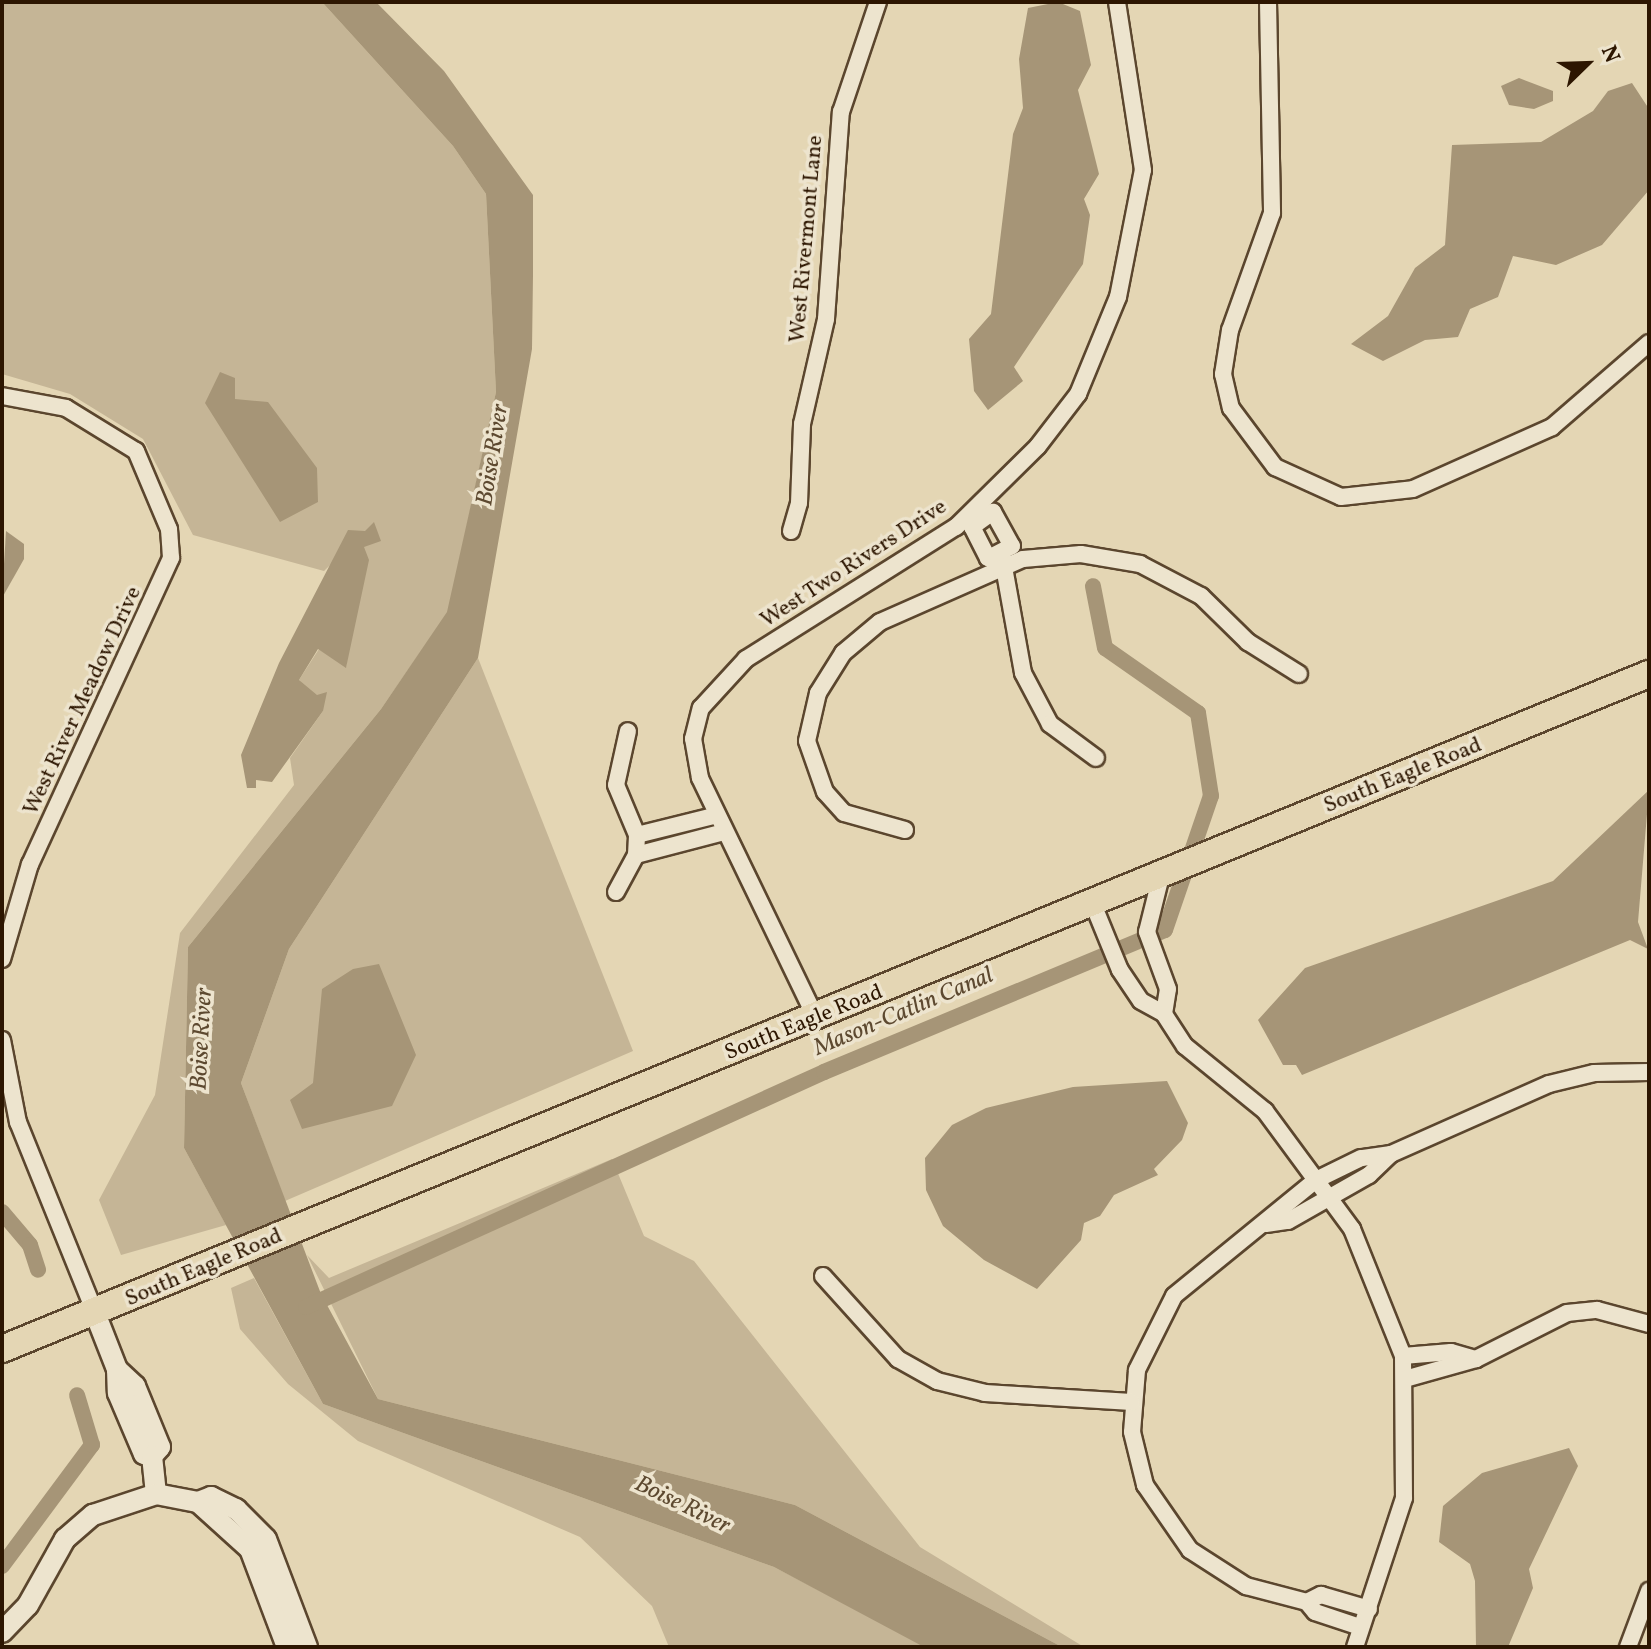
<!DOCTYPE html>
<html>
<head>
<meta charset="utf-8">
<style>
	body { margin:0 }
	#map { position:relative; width:1651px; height:1649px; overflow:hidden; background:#e4d6b4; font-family:Vollkorn,serif }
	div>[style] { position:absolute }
	.green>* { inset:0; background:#c5b596 }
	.water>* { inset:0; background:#a69577 }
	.canal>* { height:16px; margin:-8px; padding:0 8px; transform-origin:8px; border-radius:8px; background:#a69577 }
	.roads { filter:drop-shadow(2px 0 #5b462e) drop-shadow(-2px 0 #5b462e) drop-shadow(0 2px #5b462e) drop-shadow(0 -2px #5b462e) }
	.minor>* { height:16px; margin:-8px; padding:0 8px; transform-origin:8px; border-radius:8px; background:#ede4ce }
	.tertiary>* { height:20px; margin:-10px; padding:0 10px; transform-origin:10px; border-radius:10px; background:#ede4ce }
	.trunk>* { height:26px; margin:-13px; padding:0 13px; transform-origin:13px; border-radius:13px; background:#e4d6b4 }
	span { translate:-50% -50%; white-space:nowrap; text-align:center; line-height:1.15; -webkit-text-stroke:7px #ede4ce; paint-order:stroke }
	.street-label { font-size:22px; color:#2d1601 }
	.water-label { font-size:24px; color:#5d4930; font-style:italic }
	.frame { position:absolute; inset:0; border:4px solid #2d1601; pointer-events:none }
	.north { position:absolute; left:1547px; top:24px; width:80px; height:80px; -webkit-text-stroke:6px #ede4ce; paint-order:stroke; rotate:67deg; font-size:22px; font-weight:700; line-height:32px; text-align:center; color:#2d1601 }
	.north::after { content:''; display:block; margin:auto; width:28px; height:36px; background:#2d1601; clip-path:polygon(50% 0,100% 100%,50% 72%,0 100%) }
</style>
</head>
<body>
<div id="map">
	<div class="green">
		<div style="clip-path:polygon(2px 2px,322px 2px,453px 146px,486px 194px,496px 392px,448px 612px,381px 709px,188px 947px,184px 1148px,226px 1225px,121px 1255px,99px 1200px,155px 1095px,180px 933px,294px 785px,290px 758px,323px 711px,299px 680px,319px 649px,346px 667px,365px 531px,324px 571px,193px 535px,143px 439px,70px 394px,2px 374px)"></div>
		<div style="clip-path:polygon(478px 658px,633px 1051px,285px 1201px,241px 1083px,289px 949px)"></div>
		<div style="clip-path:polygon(612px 1159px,644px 1236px,694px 1261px,920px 1547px,1084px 1647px,1062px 1647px,795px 1505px,378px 1399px,307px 1255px,329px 1278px)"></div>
		<div style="clip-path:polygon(254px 1278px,323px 1404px,774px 1567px,928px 1647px,669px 1647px,652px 1606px,580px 1537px,358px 1441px,288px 1384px,240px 1329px,231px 1288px)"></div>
	</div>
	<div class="water">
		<div style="clip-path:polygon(322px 2px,376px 2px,444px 71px,533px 195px,533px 275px,532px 349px,478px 658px,289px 949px,241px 1083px,321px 1294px,378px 1399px,795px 1505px,1062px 1647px,924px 1647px,774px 1567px,323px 1404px,184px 1148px,188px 947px,381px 709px,447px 612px,496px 392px,486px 194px,453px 146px)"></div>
		<div style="clip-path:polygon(1058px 2px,1080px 11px,1091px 65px,1078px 90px,1099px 174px,1084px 199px,1090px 215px,1083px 264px,1014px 367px,1023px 381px,988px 410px,974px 391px,969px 339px,991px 314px,1013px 134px,1023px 108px,1019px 59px,1028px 8px)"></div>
		<div style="clip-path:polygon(1519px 78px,1553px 91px,1553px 101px,1534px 109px,1509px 105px,1501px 86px)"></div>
		<div style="clip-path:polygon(1632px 83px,1649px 109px,1649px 190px,1602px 245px,1556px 265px,1513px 256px,1498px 297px,1470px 309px,1458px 337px,1425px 340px,1383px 361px,1351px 344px,1388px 316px,1415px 268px,1445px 245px,1452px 145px,1541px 142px,1593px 111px,1608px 91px)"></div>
		<div style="clip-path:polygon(220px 372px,235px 378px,235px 399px,268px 402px,317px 468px,318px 502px,280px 522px,205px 403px)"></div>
		<div style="clip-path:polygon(374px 522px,381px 541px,364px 547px,369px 560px,346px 668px,318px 649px,299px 680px,317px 695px,327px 692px,323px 711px,272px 782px,256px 780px,256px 788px,247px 788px,241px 755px,279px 663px,348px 530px,365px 531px)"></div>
		<div style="clip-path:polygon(6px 531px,24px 544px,24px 559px,2px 598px)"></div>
		<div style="clip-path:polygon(1649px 790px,1638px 922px,1648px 949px,1630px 940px,1302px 1075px,1296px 1065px,1283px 1065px,1258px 1020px,1305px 968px,1553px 881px)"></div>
		<div style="clip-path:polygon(379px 964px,416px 1055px,392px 1106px,302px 1129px,290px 1100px,313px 1083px,322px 989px,353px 969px)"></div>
		<div style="clip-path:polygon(1167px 1081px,1188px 1123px,1182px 1140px,1154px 1169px,1158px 1175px,1114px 1195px,1100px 1216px,1084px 1223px,1081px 1240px,1037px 1289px,984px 1260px,943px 1226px,926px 1190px,925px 1158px,952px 1125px,986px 1108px,1073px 1087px)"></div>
		<div style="clip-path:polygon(1569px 1448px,1578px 1466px,1529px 1569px,1533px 1588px,1508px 1647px,1476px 1647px,1475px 1581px,1470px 1564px,1439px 1542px,1443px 1506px,1482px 1473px)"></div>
	</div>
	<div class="canal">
		<div style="left:2px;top:1212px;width:43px;rotate:49.7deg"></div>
		<div style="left:30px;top:1245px;width:26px;rotate:72deg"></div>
		<div style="left:306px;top:1307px;width:569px;rotate:-24.4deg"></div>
		<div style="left:824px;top:1072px;width:369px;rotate:-22.6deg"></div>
		<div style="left:1165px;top:930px;width:142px;rotate:-71.1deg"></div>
		<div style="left:1211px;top:796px;width:84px;rotate:-98.9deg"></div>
		<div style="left:1198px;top:713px;width:113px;rotate:-145deg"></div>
		<div style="left:1105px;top:648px;width:63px;rotate:-101deg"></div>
		<div style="left:2px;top:1566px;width:151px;rotate:-53.4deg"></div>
		<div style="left:92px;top:1445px;width:52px;rotate:-106.7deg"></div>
	</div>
	<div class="roads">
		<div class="minor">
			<div style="left:1268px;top:2px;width:211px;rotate:88.9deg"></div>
			<div style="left:1272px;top:213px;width:124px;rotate:109.7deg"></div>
			<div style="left:1230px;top:330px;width:45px;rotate:99deg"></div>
			<div style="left:1223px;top:374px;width:35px;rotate:77deg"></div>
			<div style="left:1231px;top:408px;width:74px;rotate:53.3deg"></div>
			<div style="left:1275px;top:467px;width:72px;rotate:24.4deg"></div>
			<div style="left:1341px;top:497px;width:72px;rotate:-6.3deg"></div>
			<div style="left:1413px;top:489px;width:152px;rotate:-24deg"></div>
			<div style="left:1552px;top:427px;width:128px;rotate:-40.9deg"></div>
			<div style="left:2px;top:396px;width:65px;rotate:10.6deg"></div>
			<div style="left:66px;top:408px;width:82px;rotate:31.6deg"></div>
			<div style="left:136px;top:451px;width:85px;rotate:67.1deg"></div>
			<div style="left:169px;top:529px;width:29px;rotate:86deg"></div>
			<div style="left:171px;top:558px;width:337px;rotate:114.7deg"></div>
			<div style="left:30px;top:864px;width:99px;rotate:106.4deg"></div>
			<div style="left:993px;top:512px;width:39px;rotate:61deg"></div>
			<div style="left:1012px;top:546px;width:27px;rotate:153deg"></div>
			<div style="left:988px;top:558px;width:35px;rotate:-117deg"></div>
			<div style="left:972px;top:527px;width:26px;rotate:-36deg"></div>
			<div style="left:791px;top:531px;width:29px;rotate:-74deg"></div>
			<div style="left:799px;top:503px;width:79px;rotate:-87.8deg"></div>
			<div style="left:802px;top:424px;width:108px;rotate:-77.1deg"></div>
			<div style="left:826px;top:319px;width:208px;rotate:-85.9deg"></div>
			<div style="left:841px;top:112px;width:116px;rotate:-71.4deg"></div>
			<div style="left:1002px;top:556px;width:119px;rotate:79.8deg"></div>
			<div style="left:1023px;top:673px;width:58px;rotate:62.1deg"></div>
			<div style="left:1050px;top:724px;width:57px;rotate:36.5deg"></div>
			<div style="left:905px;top:830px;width:63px;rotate:-164.4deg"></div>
			<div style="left:844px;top:813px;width:28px;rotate:-132deg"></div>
			<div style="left:825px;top:792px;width:54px;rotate:-109.4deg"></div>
			<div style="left:807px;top:741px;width:49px;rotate:-77.1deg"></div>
			<div style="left:818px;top:693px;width:47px;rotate:-58deg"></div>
			<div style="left:843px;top:653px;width:48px;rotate:-40deg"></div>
			<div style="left:880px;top:622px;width:156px;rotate:-23.8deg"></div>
			<div style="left:1023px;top:559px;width:58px;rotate:-4.9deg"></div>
			<div style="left:1081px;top:554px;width:60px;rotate:9.6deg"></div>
			<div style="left:1140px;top:564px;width:69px;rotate:27.7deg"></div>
			<div style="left:1201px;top:596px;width:66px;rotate:44.4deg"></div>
			<div style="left:1248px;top:642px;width:60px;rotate:32.1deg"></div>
			<div style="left:637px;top:835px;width:82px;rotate:-14deg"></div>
			<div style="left:636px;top:855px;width:91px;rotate:-14.6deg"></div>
			<div style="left:616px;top:892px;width:42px;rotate:-61.6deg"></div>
			<div style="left:636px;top:855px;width:20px;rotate:-87deg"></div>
			<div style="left:637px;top:835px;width:54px;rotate:-112.8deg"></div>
			<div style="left:616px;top:785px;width:55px;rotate:-77.5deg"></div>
			<div style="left:1093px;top:904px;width:71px;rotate:67.8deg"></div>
			<div style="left:1120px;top:970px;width:37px;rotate:56deg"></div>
			<div style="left:1141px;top:1001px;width:26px;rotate:29deg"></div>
			<div style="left:1164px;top:1014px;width:25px;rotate:-81deg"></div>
			<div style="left:1168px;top:989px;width:61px;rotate:-110.2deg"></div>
			<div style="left:1147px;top:932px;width:58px;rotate:-76deg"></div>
			<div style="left:1164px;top:1014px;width:38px;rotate:57deg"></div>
			<div style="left:1185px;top:1046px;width:103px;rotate:39.1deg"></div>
			<div style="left:1265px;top:1111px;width:147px;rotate:53.6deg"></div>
			<div style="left:1352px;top:1229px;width:137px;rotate:68.1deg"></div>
			<div style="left:1403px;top:1356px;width:142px;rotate:89.6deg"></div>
			<div style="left:1404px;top:1498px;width:157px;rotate:108.2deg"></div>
			<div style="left:816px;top:1018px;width:267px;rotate:-115.8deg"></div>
			<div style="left:700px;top:778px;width:40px;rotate:-100deg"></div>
			<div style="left:693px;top:739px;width:32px;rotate:-76deg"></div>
			<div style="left:701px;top:708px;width:67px;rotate:-47.4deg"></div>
			<div style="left:746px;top:659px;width:248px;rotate:-32.2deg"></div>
			<div style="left:956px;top:527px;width:115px;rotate:-44.6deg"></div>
			<div style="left:1038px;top:446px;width:66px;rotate:-52.4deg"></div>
			<div style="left:1078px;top:394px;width:105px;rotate:-67.6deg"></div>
			<div style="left:1118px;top:297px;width:129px;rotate:-78.9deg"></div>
			<div style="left:1143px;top:170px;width:170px;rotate:-98.8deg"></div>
			<div style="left:2px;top:1040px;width:84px;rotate:79deg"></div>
			<div style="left:18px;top:1122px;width:206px;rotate:68deg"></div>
			<div style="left:1391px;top:1154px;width:173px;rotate:-23.9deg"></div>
			<div style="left:1549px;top:1084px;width:46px;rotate:-13.7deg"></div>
			<div style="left:1594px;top:1073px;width:55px;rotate:-1deg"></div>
			<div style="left:1266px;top:1224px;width:22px;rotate:-8deg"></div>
			<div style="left:1288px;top:1221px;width:93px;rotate:-29.6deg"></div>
			<div style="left:1369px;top:1175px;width:30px;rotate:-44deg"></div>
			<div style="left:1391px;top:1154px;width:30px;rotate:172deg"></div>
			<div style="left:1361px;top:1158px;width:50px;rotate:153.9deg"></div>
			<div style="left:1316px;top:1180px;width:183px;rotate:140.8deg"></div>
			<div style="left:1174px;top:1296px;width:83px;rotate:116.6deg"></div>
			<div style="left:1137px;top:1370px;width:62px;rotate:94.6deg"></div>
			<div style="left:1132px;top:1432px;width:55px;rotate:76.2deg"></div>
			<div style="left:1145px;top:1485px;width:79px;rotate:55.3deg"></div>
			<div style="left:1190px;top:1550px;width:67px;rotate:32.7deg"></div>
			<div style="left:1246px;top:1586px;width:63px;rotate:14.7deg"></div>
			<div style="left:823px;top:1276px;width:112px;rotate:47.9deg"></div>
			<div style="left:898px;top:1359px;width:45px;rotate:29.4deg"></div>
			<div style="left:937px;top:1381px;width:49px;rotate:14deg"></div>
			<div style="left:985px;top:1393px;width:147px;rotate:3.5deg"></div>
			<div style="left:1403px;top:1356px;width:48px;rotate:-4.8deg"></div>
			<div style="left:1451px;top:1352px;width:26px;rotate:16deg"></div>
			<div style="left:1476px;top:1359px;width:74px;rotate:164.3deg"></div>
			<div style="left:1476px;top:1359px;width:102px;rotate:-26.8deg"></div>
			<div style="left:1567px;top:1313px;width:30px;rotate:-6deg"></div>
			<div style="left:1597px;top:1310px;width:54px;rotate:15.1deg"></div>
			<div style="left:1360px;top:1627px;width:47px;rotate:-161.6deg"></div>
			<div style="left:1315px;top:1612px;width:13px;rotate:-129deg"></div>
			<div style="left:1307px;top:1602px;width:16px;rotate:-27deg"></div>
			<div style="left:1321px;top:1595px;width:50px;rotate:16.3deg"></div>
			<div style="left:1628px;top:1647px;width:60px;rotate:-69.4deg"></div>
		</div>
		<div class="tertiary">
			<div style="left:95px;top:1313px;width:60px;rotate:68.6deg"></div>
			<div style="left:117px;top:1369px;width:24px;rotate:88deg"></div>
			<div style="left:118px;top:1393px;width:66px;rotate:66.9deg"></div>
			<div style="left:144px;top:1454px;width:8px;rotate:14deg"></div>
			<div style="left:152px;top:1456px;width:12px;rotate:-48deg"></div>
			<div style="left:160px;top:1447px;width:66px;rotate:-112.3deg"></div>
			<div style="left:135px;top:1386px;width:25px;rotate:-137deg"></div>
			<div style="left:152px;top:1456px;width:38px;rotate:84deg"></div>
			<div style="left:2px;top:1632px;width:37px;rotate:-46deg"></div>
			<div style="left:28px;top:1605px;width:76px;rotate:-60.7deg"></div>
			<div style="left:65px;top:1539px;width:37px;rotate:-41deg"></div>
			<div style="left:93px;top:1515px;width:66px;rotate:-18.4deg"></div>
			<div style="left:156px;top:1494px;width:43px;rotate:10.8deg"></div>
			<div style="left:287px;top:1647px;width:105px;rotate:-110.7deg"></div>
			<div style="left:250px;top:1549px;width:70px;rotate:-137.9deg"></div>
			<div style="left:198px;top:1502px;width:14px;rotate:-21deg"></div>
			<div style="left:211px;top:1497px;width:28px;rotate:26deg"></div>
			<div style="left:236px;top:1509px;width:42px;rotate:45deg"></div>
			<div style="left:266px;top:1539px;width:116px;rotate:69.2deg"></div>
		</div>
		<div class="trunk">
			<div style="left:2px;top:1349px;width:1780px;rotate:-22.29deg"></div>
		</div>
	</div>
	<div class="street-label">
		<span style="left:807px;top:239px;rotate:-85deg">West Rivermont Lane</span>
		<span style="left:854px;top:564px;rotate:-33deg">West Two Rivers Drive</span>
		<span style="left:83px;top:701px;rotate:-65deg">West River Meadow Drive</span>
		<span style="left:1403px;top:776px;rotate:-22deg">South Eagle Road</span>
		<span style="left:804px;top:1023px;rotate:-22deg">South Eagle Road</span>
		<span style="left:204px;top:1268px;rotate:-23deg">South Eagle Road</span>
	</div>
	<div class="water-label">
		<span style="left:494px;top:455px;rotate:-81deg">Boise River</span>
		<span style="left:904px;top:1013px;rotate:-23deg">Mason-Catlin Canal</span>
		<span style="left:203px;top:1039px;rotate:-87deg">Boise River</span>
		<span style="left:682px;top:1506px;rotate:26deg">Boise River</span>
	</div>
	<div class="frame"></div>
	<div class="north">N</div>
</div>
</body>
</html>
